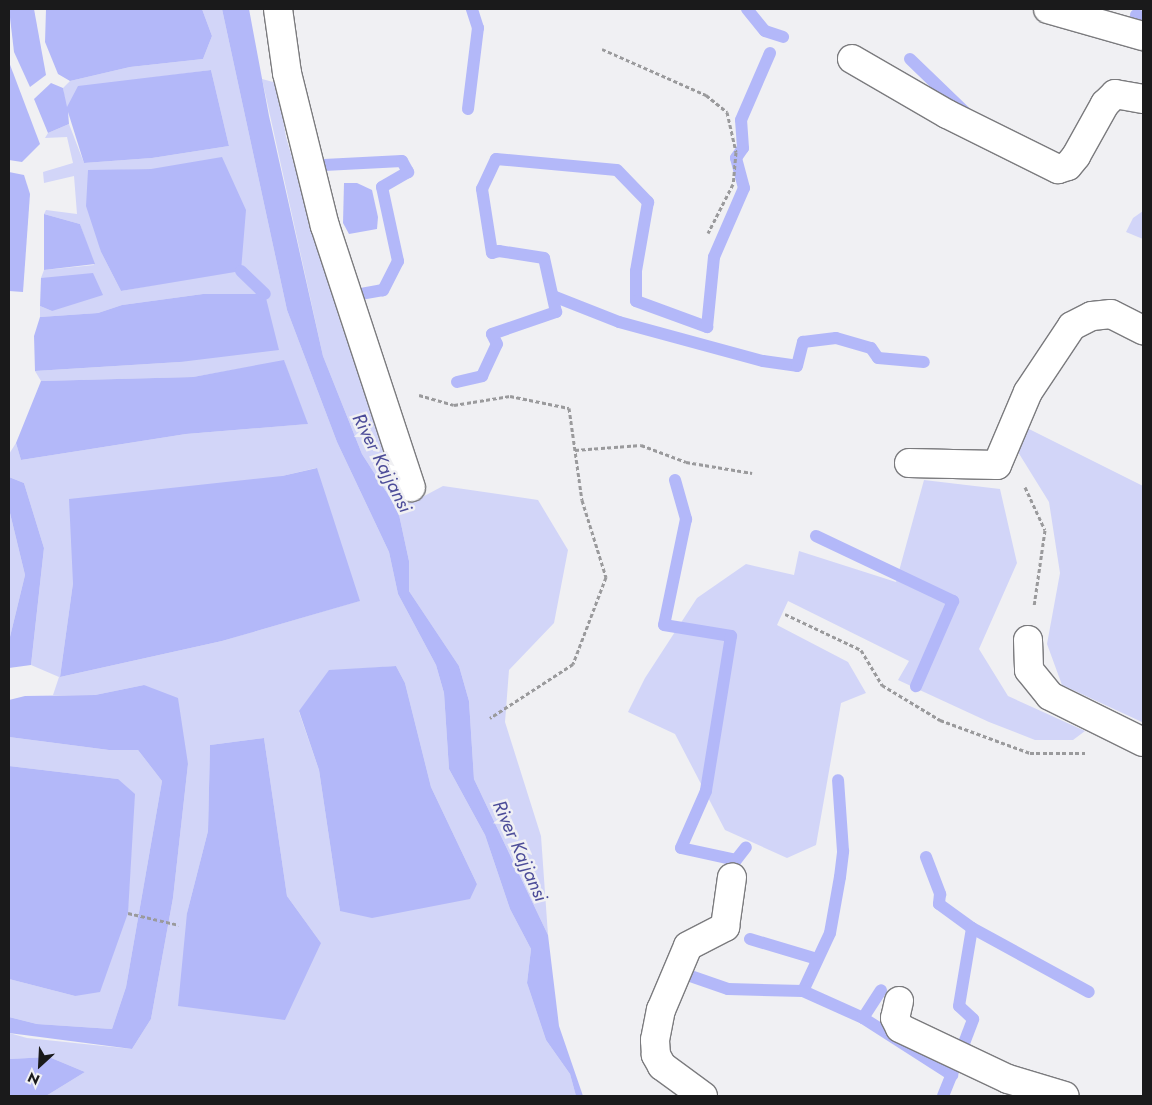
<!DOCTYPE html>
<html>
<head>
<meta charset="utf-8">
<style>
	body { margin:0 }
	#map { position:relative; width:1152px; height:1105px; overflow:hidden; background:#f0f0f3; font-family:Jost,sans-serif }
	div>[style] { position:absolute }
	.green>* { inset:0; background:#d2d5f8 }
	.water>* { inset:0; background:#b3b8f9 }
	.stream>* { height:12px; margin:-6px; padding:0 6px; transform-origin:6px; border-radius:6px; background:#b3b8f9 }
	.path>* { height:3px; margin-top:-1.5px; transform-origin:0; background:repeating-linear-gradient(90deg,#9a9a9c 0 4px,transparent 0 6.5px) }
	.roads { filter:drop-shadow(1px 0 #7b7b7e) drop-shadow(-1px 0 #7b7b7e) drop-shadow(0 1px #7b7b7e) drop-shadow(0 -1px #7b7b7e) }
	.minor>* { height:28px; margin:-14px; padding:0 14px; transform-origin:14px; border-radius:14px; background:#fff }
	span { translate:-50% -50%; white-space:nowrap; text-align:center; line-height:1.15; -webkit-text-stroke:5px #f0f0f3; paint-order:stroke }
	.water-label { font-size:19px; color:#4c4c99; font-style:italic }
	.frame { position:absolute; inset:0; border:10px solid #1a1a1b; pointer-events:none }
	.north { position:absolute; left:15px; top:1040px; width:50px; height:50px; -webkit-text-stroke:4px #f0f0f3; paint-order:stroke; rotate:205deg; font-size:14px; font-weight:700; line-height:20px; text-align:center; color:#1a1a1b }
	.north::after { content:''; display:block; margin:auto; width:18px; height:22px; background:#1a1a1b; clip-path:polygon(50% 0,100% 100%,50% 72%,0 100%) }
</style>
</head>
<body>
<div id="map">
	<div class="green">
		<div style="clip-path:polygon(evenodd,202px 9px,222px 9px,287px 310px,337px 442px,389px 552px,398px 594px,436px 665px,444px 693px,449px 769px,485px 835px,510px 909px,531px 949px,527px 983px,546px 1040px,570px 1074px,576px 1096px,46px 1096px,85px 1072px,49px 1057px,9px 1059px,9px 1033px,27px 1038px,132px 1049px,151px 1019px,173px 898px,188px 764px,144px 685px,95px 695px,53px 695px,59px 677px,31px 665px,44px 548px,24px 483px,9px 477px,9px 454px,16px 443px,21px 460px,186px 434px,307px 424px,284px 361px,193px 377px,41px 381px,35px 371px,180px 362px,265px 294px,203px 294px,122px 305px,98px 313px,40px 317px,40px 306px,52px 311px,52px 278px,41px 278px,44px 270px,94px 265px,80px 224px,44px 214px,46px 210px,77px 214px,74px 176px,44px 183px,43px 172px,73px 163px,67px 137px,45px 138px,48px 133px,69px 124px,84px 163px,152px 158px,229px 146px,211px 70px,143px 79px,66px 108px,63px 88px,70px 81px,130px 67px,203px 59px,212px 36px,202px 9px,151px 169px,170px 282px,121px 291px,101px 252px,88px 171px,151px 169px,202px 9px,316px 468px,359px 601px,222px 641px,60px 677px,73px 583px,282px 476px,316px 468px,202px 9px,396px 666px,405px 683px,431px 787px,477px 884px,340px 911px,319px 770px,299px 712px,329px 671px,396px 666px,202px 9px,264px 738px,287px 896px,321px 943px,187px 913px,208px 831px,210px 745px,264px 738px)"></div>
		<div style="clip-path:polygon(262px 79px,277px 83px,286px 137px,341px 324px,393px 466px,413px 502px,443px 486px,538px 500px,568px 550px,554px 623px,509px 670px,505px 722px,541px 836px,548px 935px,474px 779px,469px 701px,459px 666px,409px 591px,409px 561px,398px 510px,362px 454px,323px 356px)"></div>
		<div style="clip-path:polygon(1143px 211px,1143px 239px,1126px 232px,1133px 218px)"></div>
		<div style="clip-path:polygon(1025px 427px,1143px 486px,1142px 722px,1062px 685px,1047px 644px,1060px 573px,1049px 502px,1018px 452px)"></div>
		<div style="clip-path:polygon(924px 480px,1000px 489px,1017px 563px,979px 649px,1008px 696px,1085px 731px,1073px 740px,1035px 740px,989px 722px,898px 680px,909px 661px,788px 601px,777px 625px,848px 662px,866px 693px,841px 703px,816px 845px,787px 858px,725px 830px,675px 734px,628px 712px,645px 678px,697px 598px,746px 564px,794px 575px,799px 551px,896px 582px)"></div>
		<div style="clip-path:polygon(9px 509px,25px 575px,9px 641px)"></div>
		<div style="clip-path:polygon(9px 737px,109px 750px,138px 750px,162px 781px,126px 987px,112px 1029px,37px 1024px,9px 1017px,9px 979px,75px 996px,118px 779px,9px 766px)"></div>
	</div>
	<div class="water">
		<div style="clip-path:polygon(9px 9px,34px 9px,46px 75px,30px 87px,14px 52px)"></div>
		<div style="clip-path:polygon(46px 9px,202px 9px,212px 36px,203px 59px,130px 67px,70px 81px,58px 74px,45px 42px)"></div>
		<div style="clip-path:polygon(222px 9px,249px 9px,269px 116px,323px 356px,362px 454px,398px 510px,409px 561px,409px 591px,459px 666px,469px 701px,474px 779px,548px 935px,559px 1026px,583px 1096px,576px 1096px,570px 1074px,546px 1040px,527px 983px,531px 949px,510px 909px,485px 835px,449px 769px,444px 693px,436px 665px,398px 594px,389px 552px,337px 442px,287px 310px)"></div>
		<div style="clip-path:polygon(9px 62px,40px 144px,22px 162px,9px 160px)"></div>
		<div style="clip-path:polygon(211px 70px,229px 146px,152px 158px,84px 163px,68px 112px,69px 124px,48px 133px,34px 99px,51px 83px,63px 88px,67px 107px,78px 86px)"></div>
		<div style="clip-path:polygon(222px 157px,246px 210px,241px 271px,121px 291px,101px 252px,86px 206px,88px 170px,151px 169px)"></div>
		<div style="clip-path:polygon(9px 172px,24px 175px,30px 194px,23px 292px,9px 291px)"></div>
		<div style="clip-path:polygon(344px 183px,357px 183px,372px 190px,378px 217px,377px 229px,349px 234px,343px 223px)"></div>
		<div style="clip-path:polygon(44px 214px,80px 224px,95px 264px,44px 270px)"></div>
		<div style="clip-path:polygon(93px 273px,103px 295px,52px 311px,40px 306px,41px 278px)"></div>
		<div style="clip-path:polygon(203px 294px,265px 294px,279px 350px,180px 362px,35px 371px,34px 336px,40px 317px,98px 313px,122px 305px)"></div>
		<div style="clip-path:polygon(284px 360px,308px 424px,186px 434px,21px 460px,16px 443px,41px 381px,193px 377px)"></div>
		<div style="clip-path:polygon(317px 468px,360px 601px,222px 641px,60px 677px,73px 583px,69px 499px,282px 476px)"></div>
		<div style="clip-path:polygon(9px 477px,24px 483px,44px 548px,31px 665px,9px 668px,9px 641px,25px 575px,9px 509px)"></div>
		<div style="clip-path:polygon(396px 666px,405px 683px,431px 787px,477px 884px,470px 899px,372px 918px,340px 911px,319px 770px,299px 711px,329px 670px)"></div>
		<div style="clip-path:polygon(144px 685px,178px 698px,188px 764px,173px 898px,151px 1019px,132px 1049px,9px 1033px,9px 1017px,37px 1024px,112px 1029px,126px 987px,162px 781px,138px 750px,109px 750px,9px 737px,9px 700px,25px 696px,95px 695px)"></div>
		<div style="clip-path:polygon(264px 738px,287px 896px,321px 943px,285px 1020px,178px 1006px,187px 913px,208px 831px,210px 745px)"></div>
		<div style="clip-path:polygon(9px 766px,118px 779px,135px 794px,128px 913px,100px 992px,75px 996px,9px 979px)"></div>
		<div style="clip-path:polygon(49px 1057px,85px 1072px,46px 1096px,9px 1096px,9px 1059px)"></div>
	</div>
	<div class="stream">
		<div style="left:747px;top:9px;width:28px;rotate:51deg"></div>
		<div style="left:765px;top:31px;width:19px;rotate:18deg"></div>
		<div style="left:1136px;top:15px;width:7px;rotate:16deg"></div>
		<div style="left:910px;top:59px;width:79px;rotate:44deg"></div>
		<div style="left:468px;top:109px;width:82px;rotate:-83deg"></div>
		<div style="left:478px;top:28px;width:20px;rotate:-108deg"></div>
		<div style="left:324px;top:165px;width:78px;rotate:-2.9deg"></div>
		<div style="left:402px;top:161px;width:13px;rotate:61deg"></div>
		<div style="left:408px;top:172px;width:30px;rotate:150deg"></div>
		<div style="left:382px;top:187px;width:76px;rotate:77.8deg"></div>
		<div style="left:398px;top:261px;width:33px;rotate:117deg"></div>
		<div style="left:383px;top:290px;width:29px;rotate:170deg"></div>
		<div style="left:241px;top:271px;width:33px;rotate:44deg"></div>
		<div style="left:553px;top:296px;width:71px;rotate:21.5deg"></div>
		<div style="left:619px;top:322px;width:149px;rotate:15.2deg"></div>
		<div style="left:763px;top:361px;width:34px;rotate:8deg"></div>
		<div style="left:797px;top:366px;width:25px;rotate:-76deg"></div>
		<div style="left:803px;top:342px;width:33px;rotate:-7deg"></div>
		<div style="left:836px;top:338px;width:36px;rotate:16deg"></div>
		<div style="left:871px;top:348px;width:12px;rotate:55deg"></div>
		<div style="left:878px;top:358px;width:46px;rotate:5deg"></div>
		<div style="left:457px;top:382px;width:26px;rotate:-13deg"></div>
		<div style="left:482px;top:376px;width:35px;rotate:-65deg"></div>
		<div style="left:497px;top:344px;width:11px;rotate:-117deg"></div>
		<div style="left:492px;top:334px;width:68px;rotate:-19deg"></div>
		<div style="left:556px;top:312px;width:55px;rotate:-102.5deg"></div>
		<div style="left:544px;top:258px;width:46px;rotate:-171.2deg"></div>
		<div style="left:499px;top:251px;width:7px;rotate:164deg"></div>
		<div style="left:492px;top:253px;width:65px;rotate:-98.9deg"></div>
		<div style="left:482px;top:189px;width:33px;rotate:-65deg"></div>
		<div style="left:496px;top:159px;width:121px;rotate:5.2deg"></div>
		<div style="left:617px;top:170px;width:45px;rotate:45.9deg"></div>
		<div style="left:648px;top:202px;width:70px;rotate:99.9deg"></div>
		<div style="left:636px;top:271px;width:30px;rotate:90deg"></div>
		<div style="left:636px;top:301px;width:76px;rotate:20.1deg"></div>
		<div style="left:707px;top:327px;width:70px;rotate:-84.3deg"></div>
		<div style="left:714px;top:257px;width:75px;rotate:-66.5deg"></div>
		<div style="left:744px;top:188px;width:31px;rotate:-105deg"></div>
		<div style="left:736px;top:158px;width:12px;rotate:-55deg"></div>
		<div style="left:743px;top:148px;width:28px;rotate:-94deg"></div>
		<div style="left:741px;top:120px;width:73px;rotate:-66.6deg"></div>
		<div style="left:675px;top:480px;width:41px;rotate:74.2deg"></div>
		<div style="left:686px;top:519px;width:108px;rotate:101.7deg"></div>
		<div style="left:664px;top:625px;width:68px;rotate:9.3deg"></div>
		<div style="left:731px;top:636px;width:157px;rotate:99.2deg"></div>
		<div style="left:706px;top:791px;width:62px;rotate:113.7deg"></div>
		<div style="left:681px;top:848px;width:56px;rotate:12.3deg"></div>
		<div style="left:736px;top:860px;width:16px;rotate:-52deg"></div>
		<div style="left:816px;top:536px;width:152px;rotate:25.4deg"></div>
		<div style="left:953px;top:601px;width:93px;rotate:113.5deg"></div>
		<div style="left:926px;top:857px;width:40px;rotate:69deg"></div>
		<div style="left:940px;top:894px;width:10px;rotate:96deg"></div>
		<div style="left:939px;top:904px;width:41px;rotate:36deg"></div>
		<div style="left:972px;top:928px;width:133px;rotate:28.7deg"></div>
		<div style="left:750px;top:939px;width:70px;rotate:16.6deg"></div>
		<div style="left:676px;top:971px;width:55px;rotate:19.1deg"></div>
		<div style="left:728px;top:989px;width:75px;rotate:1.5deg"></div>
		<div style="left:803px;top:991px;width:64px;rotate:-65deg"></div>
		<div style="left:830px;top:933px;width:57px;rotate:-79.9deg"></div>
		<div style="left:840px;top:877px;width:26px;rotate:-83deg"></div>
		<div style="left:843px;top:851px;width:71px;rotate:-94deg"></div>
		<div style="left:803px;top:991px;width:66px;rotate:24.2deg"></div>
		<div style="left:863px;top:1018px;width:106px;rotate:32.6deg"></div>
		<div style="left:863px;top:1018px;width:33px;rotate:-57deg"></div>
		<div style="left:961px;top:1051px;width:34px;rotate:-69deg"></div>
		<div style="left:973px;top:1019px;width:19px;rotate:-137deg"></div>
		<div style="left:959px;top:1006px;width:79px;rotate:-80.5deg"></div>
		<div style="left:943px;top:1096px;width:31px;rotate:-68deg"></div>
	</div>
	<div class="path">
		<div style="left:602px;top:49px;width:114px;rotate:23.9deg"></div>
		<div style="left:706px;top:95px;width:27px;rotate:39deg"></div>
		<div style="left:727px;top:112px;width:41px;rotate:77.3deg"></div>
		<div style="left:736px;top:152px;width:32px;rotate:95deg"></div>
		<div style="left:733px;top:184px;width:55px;rotate:117deg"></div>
		<div style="left:419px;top:395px;width:36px;rotate:16deg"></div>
		<div style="left:454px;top:405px;width:57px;rotate:-9.1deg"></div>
		<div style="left:510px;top:396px;width:60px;rotate:11.5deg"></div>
		<div style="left:569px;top:408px;width:93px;rotate:82deg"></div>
		<div style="left:582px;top:500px;width:81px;rotate:72.7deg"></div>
		<div style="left:606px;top:577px;width:93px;rotate:110.8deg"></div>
		<div style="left:573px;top:664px;width:99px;rotate:147deg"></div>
		<div style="left:575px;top:450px;width:66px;rotate:-4.3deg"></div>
		<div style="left:641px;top:445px;width:48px;rotate:20.7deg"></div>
		<div style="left:686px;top:462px;width:67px;rotate:9.5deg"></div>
		<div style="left:1025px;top:487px;width:47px;rotate:65.1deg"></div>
		<div style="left:1045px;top:530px;width:77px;rotate:98.2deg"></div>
		<div style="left:785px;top:614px;width:84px;rotate:25.3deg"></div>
		<div style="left:861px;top:650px;width:41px;rotate:59deg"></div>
		<div style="left:882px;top:685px;width:68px;rotate:31.1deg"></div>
		<div style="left:940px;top:720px;width:96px;rotate:20.1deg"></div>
		<div style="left:1030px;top:753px;width:55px"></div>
		<div style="left:128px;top:913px;width:52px;rotate:13.2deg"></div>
	</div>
	<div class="roads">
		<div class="minor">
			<div style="left:278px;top:9px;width:65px;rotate:82deg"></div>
			<div style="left:287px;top:73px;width:158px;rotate:76.1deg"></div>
			<div style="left:325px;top:226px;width:275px;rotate:71.8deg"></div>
			<div style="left:1048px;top:9px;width:99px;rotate:15.9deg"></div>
			<div style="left:852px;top:59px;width:110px;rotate:30.1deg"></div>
			<div style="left:947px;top:114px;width:124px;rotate:26.4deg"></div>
			<div style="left:1058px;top:169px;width:10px;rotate:-17deg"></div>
			<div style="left:1068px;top:166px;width:13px;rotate:-51deg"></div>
			<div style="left:1076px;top:156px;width:60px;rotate:-60.9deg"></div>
			<div style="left:1105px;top:104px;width:14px;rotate:-45deg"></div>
			<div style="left:1115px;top:94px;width:28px;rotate:10deg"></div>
			<div style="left:909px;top:463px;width:88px;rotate:1.3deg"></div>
			<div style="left:997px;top:465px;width:79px;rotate:-67deg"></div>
			<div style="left:1028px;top:392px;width:79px;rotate:-56.3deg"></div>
			<div style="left:1072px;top:326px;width:22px;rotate:-27deg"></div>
			<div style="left:1092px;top:316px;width:19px;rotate:-6deg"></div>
			<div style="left:1111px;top:314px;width:36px;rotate:27deg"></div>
			<div style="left:1028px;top:640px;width:30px;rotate:88deg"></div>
			<div style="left:1029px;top:670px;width:33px;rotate:51deg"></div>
			<div style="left:1050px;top:696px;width:104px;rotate:26.3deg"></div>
			<div style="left:899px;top:1001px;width:17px;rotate:103deg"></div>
			<div style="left:895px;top:1018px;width:11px;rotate:63deg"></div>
			<div style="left:900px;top:1028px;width:119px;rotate:25.3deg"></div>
			<div style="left:1008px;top:1079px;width:59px;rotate:16.6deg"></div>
			<div style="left:703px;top:1096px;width:51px;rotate:-143.8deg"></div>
			<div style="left:662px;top:1066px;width:13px;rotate:-119deg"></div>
			<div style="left:656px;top:1055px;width:15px;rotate:-94deg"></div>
			<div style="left:655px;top:1040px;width:31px;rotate:-79deg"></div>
			<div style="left:661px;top:1010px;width:69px;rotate:-67.1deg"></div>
			<div style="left:688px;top:946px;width:42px;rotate:-27.2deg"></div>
			<div style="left:725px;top:927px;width:50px;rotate:-82deg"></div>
		</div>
	</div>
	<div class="water-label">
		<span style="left:382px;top:463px;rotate:63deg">River Kajjansi</span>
		<span style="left:520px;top:851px;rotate:66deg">River Kajjansi</span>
	</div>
	<div class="frame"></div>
	<div class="north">N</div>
</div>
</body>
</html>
